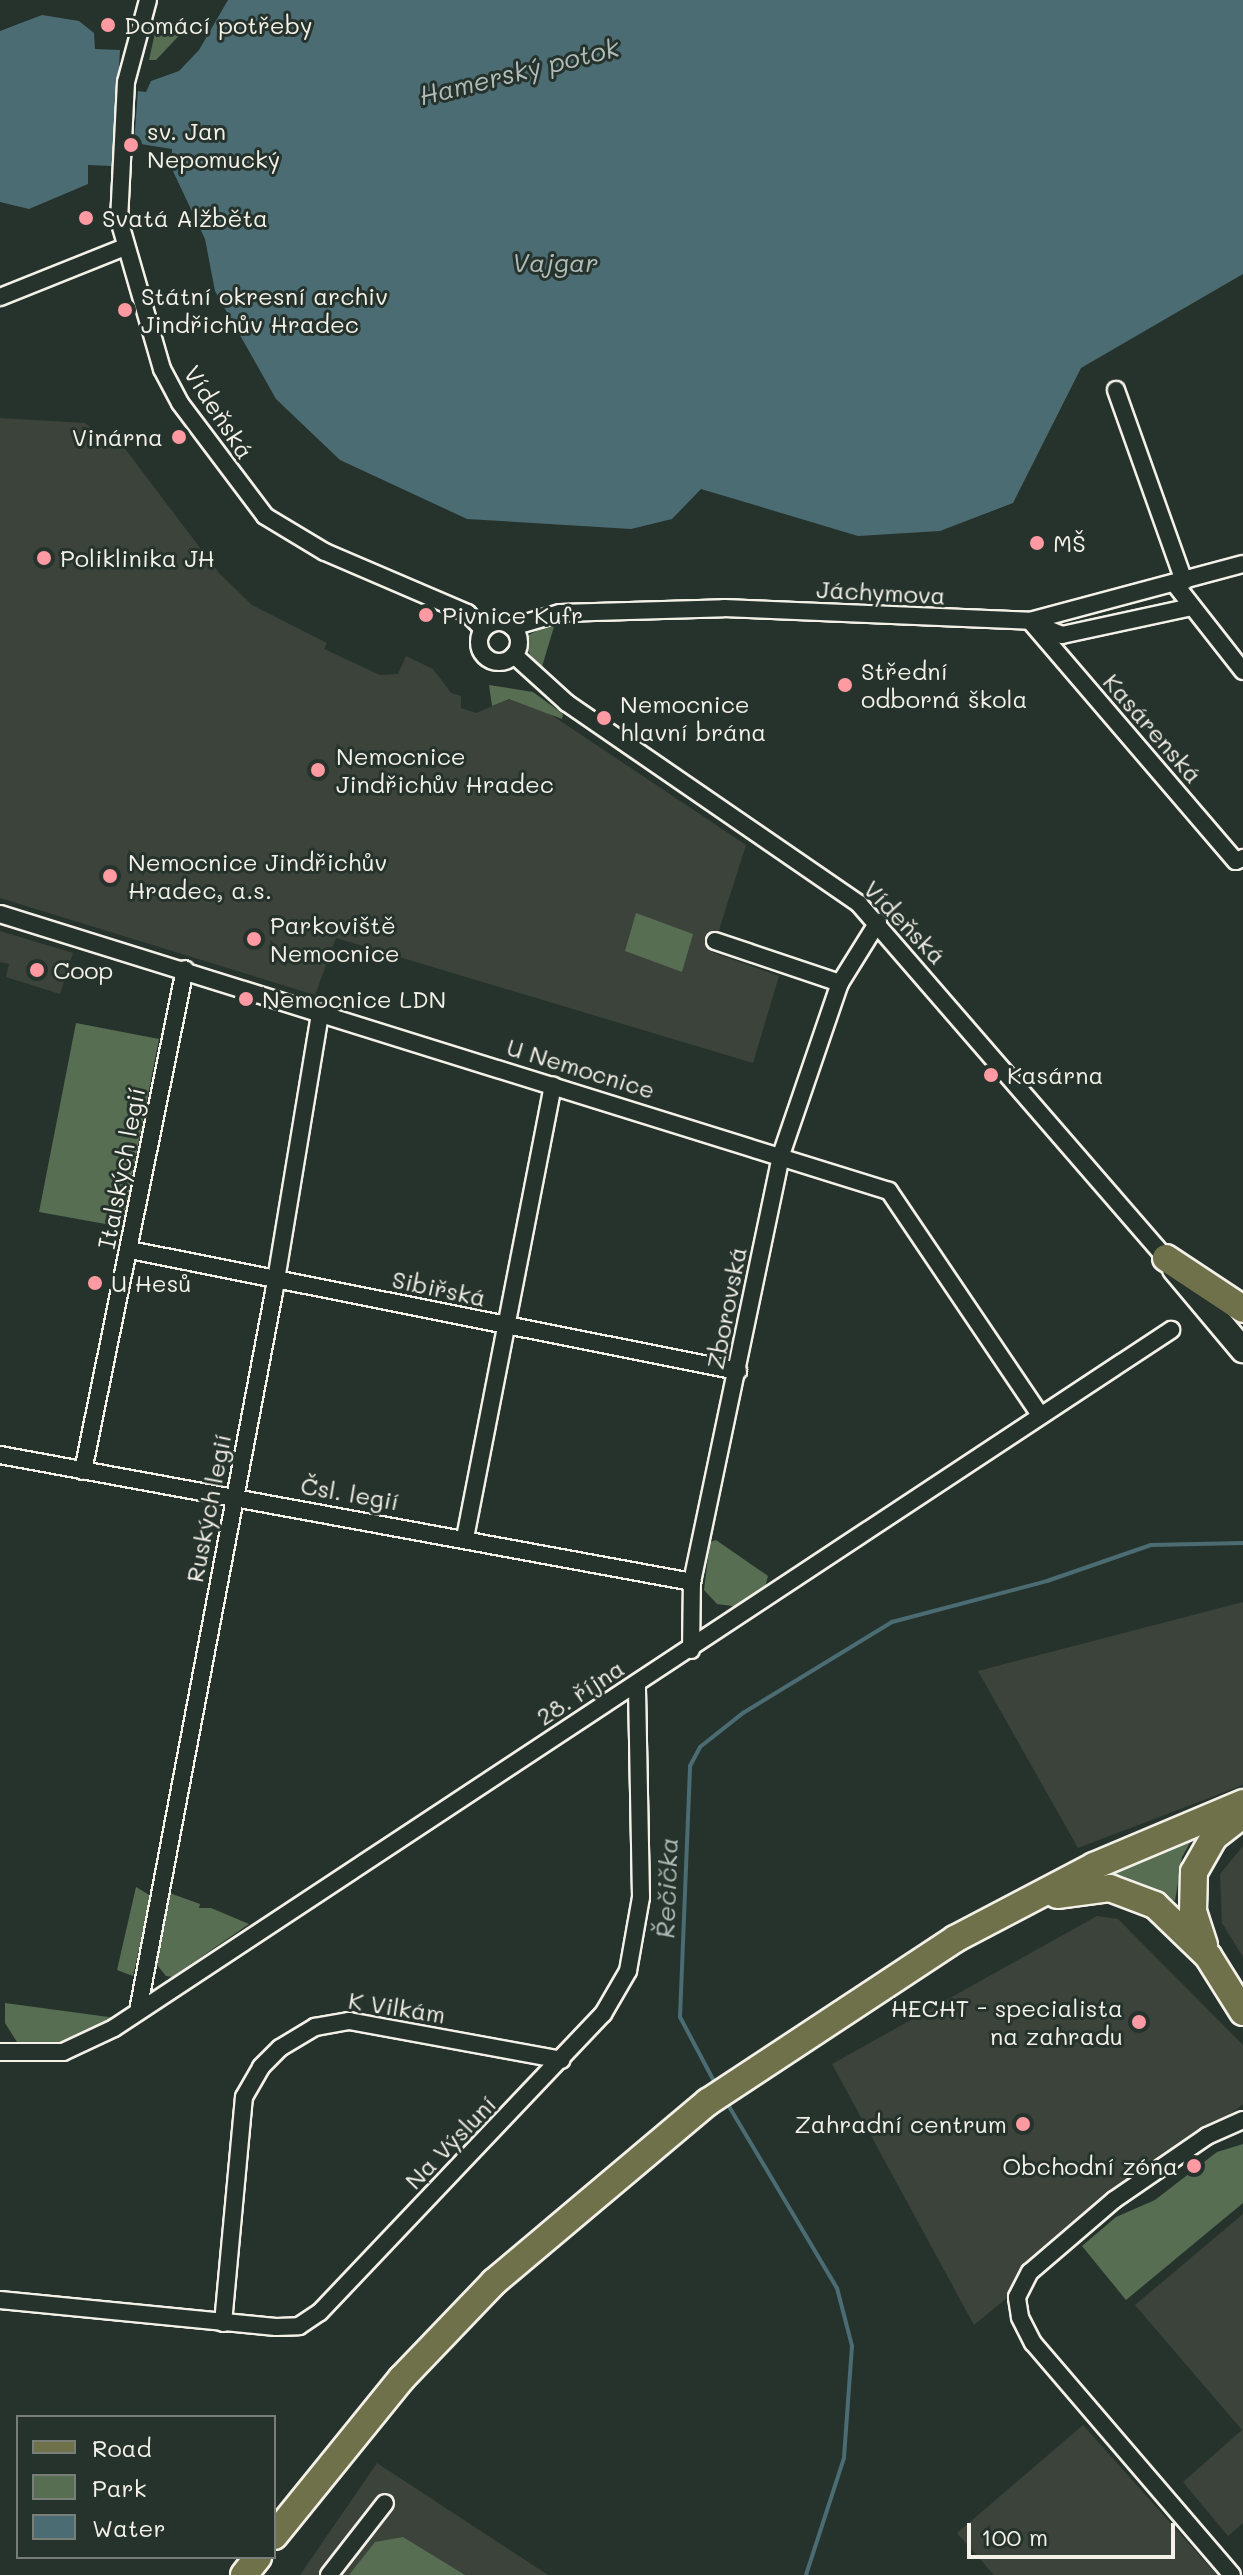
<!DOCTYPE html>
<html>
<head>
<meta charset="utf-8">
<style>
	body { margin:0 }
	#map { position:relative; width:1243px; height:2575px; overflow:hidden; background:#26332d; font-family:Mali,sans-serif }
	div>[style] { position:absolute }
	.built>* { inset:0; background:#3c433a }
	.green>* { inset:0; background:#576e53 }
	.water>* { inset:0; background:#4b6c72 }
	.stream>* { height:4px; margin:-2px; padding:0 2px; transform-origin:2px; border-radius:2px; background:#4b6c72 }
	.roads { filter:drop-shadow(2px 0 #f4f1e8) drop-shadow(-2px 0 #f4f1e8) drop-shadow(0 2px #f4f1e8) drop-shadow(0 -2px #f4f1e8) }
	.minor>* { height:16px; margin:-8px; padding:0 8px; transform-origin:8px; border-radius:8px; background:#26332d }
	.minor>.ring { margin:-8px; padding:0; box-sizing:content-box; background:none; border:16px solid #26332d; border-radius:50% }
	.secondary>* { height:24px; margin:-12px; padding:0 12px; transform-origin:12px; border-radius:12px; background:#26332d }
	.primary>* { height:26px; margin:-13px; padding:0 13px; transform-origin:13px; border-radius:13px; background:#6f714a }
	.dots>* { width:22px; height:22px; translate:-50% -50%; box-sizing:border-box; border:4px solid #26332d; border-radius:50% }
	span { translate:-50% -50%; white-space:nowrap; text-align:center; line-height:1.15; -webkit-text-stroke:6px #26332d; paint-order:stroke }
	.poi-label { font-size:24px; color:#f4f1e8 }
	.left { translate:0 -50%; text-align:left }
	.right { translate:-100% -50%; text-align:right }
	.street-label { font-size:24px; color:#f4f1e8 }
	.water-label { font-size:26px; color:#b0bcb9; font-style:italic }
	.legend { position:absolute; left:16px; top:2415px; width:260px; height:144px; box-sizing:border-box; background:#26332d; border:2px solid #787f78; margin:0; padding:10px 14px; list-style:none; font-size:24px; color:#f4f1e8 }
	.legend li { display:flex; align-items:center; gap:16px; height:40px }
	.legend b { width:40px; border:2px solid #787f78 }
	.scale { position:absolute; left:967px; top:2523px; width:208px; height:36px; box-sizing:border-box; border:4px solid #f4f1e8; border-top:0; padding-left:10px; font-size:24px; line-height:28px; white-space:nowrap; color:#f4f1e8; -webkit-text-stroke:6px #26332d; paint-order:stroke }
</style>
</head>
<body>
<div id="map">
	<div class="built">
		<div style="clip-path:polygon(0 418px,85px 423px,116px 446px,120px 442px,219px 573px,252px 605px,327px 643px,324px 649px,380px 675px,398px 674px,406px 656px,433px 669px,451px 693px,461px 696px,461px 708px,476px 713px,509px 699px,544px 710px,746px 845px,712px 952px,779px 976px,753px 1063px,336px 938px,315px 995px,0 898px)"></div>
		<div style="clip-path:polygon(0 931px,73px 953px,60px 994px,6px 977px,9px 964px,0 962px)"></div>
		<div style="clip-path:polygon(1243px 1602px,1243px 1785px,1078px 1848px,978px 1671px)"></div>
		<div style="clip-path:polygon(1243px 1846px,1243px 1957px,1222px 1923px,1220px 1874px)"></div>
		<div style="clip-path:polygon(1097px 1916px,1118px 1919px,1243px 2045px,1243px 2104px,974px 2325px,832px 2064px)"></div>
		<div style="clip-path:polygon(1243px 2214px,1243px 2523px,1228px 2536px,1183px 2482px,1242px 2430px,1135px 2305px)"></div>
		<div style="clip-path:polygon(1083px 2425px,1217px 2575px,994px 2575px,957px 2533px)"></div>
		<div style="clip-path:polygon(377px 2463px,548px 2575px,300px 2575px)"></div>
	</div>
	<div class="green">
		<div style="clip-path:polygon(190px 24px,156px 60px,149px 60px,156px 28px)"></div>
		<div style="clip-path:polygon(556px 620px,541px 670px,528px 651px,527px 636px)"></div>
		<div style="clip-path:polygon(489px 685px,533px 692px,563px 714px,562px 719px,509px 699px,492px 706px)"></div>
		<div style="clip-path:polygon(636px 913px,693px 934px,682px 972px,625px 951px)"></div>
		<div style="clip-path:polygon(76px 1023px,159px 1039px,122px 1227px,39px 1212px)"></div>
		<div style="clip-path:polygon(716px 1540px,768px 1576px,764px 1591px,740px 1607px,717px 1604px,704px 1590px,710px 1542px)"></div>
		<div style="clip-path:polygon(1196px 1832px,1182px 1857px,1175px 1901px,1107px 1870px)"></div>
		<div style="clip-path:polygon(136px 1887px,151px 1896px,133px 1976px,117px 1970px)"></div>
		<div style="clip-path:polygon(164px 1891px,200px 1904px,199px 1908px,211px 1908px,249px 1924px,172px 1977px,166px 1976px,154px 1961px)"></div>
		<div style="clip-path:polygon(5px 2003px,116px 2018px,116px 2019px,65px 2045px,34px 2045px,17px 2042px,5px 2023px)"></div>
		<div style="clip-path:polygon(1243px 2144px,1243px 2203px,1126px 2300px,1082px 2246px,1116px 2217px,1155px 2200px,1217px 2152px)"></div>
		<div style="clip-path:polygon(403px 2537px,465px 2575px,349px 2575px,375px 2542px)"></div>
	</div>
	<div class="water">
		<div style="clip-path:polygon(228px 0,1243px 0,1243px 274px,1081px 368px,1013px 503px,940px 531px,858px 536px,701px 489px,672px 519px,631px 529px,467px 519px,340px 460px,276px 399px,215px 291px,205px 239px,171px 167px,172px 149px,134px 143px,138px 91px,146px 92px,151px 81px,179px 71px,199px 50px)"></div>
		<div style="clip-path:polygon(42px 15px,79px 21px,94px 33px,95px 49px,120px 50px,115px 131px,112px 166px,88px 165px,88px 184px,29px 209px,0 202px,0 31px)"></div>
	</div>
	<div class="stream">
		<div style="left:716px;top:2085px;width:77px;rotate:-117.9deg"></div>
		<div style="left:680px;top:2017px;width:251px;rotate:-87.7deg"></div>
		<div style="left:690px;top:1766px;width:21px;rotate:-62deg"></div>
		<div style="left:700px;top:1747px;width:55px;rotate:-38.3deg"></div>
		<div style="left:743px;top:1713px;width:175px;rotate:-31.4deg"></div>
		<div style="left:892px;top:1622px;width:160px;rotate:-14.8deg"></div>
		<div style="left:1047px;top:1581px;width:110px;rotate:-19.1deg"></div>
		<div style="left:1151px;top:1545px;width:92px;rotate:-1.2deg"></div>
		<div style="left:727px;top:2103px;width:215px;rotate:59.3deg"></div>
		<div style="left:837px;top:2288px;width:60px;rotate:75.5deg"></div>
		<div style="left:852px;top:2346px;width:112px;rotate:94.1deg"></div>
		<div style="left:844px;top:2458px;width:123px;rotate:108deg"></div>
	</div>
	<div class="roads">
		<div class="minor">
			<div style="left:148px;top:0;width:85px;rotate:105deg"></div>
			<div style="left:126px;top:82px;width:138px;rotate:92.9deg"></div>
			<div style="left:119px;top:220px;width:155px;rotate:73.9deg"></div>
			<div style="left:162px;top:369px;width:38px;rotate:62deg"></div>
			<div style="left:180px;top:403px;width:141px;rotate:53deg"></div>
			<div style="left:265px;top:516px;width:70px;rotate:31deg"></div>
			<div style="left:325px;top:552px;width:155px;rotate:23.2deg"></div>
			<div style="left:467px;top:613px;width:23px;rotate:45deg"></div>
			<div style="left:0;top:297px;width:135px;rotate:-21.8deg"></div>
			<div style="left:1116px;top:390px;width:203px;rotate:70.4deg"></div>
			<div style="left:1174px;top:583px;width:112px;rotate:51.9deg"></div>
			<div style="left:1030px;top:621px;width:316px;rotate:49.4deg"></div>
			<div style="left:1236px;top:861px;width:8px;rotate:-23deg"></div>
			<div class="ring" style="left:479px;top:622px;width:24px;height:24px"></div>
			<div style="left:1035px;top:624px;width:29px;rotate:22deg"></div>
			<div style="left:1062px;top:635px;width:132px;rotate:-12.2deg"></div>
			<div style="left:512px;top:627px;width:50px;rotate:-16.3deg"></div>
			<div style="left:560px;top:613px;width:164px;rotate:-1.7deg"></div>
			<div style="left:724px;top:608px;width:306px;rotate:2.4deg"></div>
			<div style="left:1030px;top:621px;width:220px;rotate:-15deg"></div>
			<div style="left:514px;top:655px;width:72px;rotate:42.2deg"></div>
			<div style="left:567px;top:703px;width:354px;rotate:34.5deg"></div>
			<div style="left:859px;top:904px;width:469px;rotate:49.1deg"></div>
			<div style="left:0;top:914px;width:931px;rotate:17.31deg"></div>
			<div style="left:889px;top:1191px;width:270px;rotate:56deg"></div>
			<div style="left:715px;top:941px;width:132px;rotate:18.6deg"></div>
			<div style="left:130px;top:1250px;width:620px;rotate:11.26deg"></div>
			<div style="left:0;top:1455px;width:704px;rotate:10.4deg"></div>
			<div style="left:83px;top:1471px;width:512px;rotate:-78.51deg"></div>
			<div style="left:465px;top:1538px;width:461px;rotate:-79deg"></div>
			<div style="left:691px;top:1650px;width:68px;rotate:-89.2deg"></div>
			<div style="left:692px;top:1582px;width:436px;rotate:-78.2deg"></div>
			<div style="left:781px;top:1155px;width:182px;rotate:-71.1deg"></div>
			<div style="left:840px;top:983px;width:72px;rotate:-58.1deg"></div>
			<div style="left:138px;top:2011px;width:732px;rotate:-79.29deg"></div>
			<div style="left:274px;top:1292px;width:283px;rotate:-80.6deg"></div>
			<div style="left:0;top:2052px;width:63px"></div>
			<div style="left:63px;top:2052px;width:56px;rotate:-25.2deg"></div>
			<div style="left:114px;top:2028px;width:1267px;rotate:-33.44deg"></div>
			<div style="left:0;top:2300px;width:277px;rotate:5.6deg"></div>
			<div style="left:276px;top:2327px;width:23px;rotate:-2deg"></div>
			<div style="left:299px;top:2326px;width:25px;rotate:-34deg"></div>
			<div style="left:320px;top:2312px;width:411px;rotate:-46.5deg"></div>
			<div style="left:603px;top:2014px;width:50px;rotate:-59.8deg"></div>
			<div style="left:628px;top:1971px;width:75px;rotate:-80deg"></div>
			<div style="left:641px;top:1897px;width:214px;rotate:-91.1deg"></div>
			<div style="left:223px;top:2323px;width:227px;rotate:-84.7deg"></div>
			<div style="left:244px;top:2097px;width:34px;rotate:-60deg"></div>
			<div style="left:261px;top:2067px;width:27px;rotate:-45deg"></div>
			<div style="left:280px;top:2048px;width:41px;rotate:-31deg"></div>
			<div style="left:315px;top:2027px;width:35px;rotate:-10deg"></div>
			<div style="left:349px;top:2021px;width:216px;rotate:10.4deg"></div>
			<div style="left:329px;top:2575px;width:91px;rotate:-52.1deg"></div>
			<div style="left:1232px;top:2575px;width:306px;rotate:-130.6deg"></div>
			<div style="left:1033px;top:2343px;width:29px;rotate:-117deg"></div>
			<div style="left:1020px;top:2317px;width:20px;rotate:-99deg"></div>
			<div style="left:1017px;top:2297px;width:28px;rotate:-63deg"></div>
			<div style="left:1030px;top:2272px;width:111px;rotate:-40.6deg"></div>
			<div style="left:1114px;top:2200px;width:113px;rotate:-34.5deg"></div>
			<div style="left:1207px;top:2136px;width:39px;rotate:-24deg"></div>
		</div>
		<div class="secondary">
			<div style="left:1175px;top:1269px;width:106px;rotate:50deg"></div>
		</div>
		<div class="primary">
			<div style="left:1166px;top:1258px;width:92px;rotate:33.5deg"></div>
			<div style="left:1057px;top:1895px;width:53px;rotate:-7.5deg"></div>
			<div style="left:1110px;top:1888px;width:48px;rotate:20.7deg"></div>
			<div style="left:1155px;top:1905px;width:74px;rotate:43.9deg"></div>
			<div style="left:1208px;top:1956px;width:66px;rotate:58deg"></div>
			<div style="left:1204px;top:1945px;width:35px;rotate:-108deg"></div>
			<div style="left:1193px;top:1912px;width:40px;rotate:-88.6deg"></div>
			<div style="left:1194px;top:1872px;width:40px;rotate:-60.3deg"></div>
			<div style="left:1214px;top:1837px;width:37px;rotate:-38deg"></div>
			<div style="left:274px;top:2536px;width:203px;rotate:-51deg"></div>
			<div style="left:402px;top:2378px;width:133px;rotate:-46.2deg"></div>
			<div style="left:494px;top:2282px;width:280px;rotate:-40.1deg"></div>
			<div style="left:708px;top:2102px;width:296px;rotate:-33.4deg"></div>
			<div style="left:955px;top:1939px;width:157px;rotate:-27.7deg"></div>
			<div style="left:1094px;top:1866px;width:162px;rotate:-22.9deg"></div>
			<div style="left:244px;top:2575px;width:23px;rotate:-52deg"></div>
		</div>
	</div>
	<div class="dots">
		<div style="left:108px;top:25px;background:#ff9aa2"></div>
		<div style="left:131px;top:145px;background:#ff9aa2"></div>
		<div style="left:86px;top:218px;background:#ff9aa2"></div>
		<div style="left:125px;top:310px;background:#ff9aa2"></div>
		<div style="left:179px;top:437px;background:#ff9aa2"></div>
		<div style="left:1037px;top:543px;background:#ff9aa2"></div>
		<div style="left:44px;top:558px;background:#ff9aa2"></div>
		<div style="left:426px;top:615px;background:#ff9aa2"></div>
		<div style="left:845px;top:685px;background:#ff9aa2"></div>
		<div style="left:604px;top:718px;background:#ff9aa2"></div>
		<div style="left:318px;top:770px;background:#ff9aa2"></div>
		<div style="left:110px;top:876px;background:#ff9aa2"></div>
		<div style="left:254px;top:939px;background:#ff9aa2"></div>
		<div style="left:37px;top:970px;background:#ff9aa2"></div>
		<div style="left:246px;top:999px;background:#ff9aa2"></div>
		<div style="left:991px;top:1075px;background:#ff9aa2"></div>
		<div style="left:95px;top:1283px;background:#ff9aa2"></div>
		<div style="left:1139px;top:2022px;background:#ff9aa2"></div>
		<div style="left:1023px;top:2124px;background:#ff9aa2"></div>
		<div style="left:1194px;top:2166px;background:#ff9aa2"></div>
	</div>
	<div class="poi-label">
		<span class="left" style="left:124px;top:25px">Domácí potřeby</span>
		<span class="left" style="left:147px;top:145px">sv. Jan<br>Nepomucký</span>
		<span class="left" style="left:102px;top:218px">Svatá Alžběta</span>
		<span class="left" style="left:141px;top:310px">Státní okresní archiv<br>Jindřichův Hradec</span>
		<span class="right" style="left:163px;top:437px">Vinárna</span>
		<span class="left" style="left:1053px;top:543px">MŠ</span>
		<span class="left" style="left:60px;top:558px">Poliklinika JH</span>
		<span class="left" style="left:442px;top:615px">Pivnice Kufr</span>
		<span class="left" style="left:861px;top:685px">Střední<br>odborná škola</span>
		<span class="left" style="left:620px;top:718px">Nemocnice<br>hlavní brána</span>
		<span class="left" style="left:336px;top:770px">Nemocnice<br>Jindřichův Hradec</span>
		<span class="left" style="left:128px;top:876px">Nemocnice Jindřichův<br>Hradec, a.s.</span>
		<span class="left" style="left:270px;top:939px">Parkoviště<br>Nemocnice</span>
		<span class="left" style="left:53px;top:970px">Coop</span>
		<span class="left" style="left:262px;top:999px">Nemocnice LDN</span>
		<span class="left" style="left:1007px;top:1075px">Kasárna</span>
		<span class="left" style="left:111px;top:1283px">U Hesů</span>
		<span class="right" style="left:1123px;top:2022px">HECHT - specialista<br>na zahradu</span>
		<span class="right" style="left:1007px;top:2124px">Zahradní centrum</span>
		<span class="right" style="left:1178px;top:2166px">Obchodní zóna</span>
	</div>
	<div class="street-label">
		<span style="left:219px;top:412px;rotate:57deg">Vídeňská</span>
		<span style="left:881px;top:592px;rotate:3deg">Jáchymova</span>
		<span style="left:1153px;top:728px;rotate:49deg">Kasárenská</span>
		<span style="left:905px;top:922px;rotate:46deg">Vídeňská</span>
		<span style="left:581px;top:1068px;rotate:17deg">U Nemocnice</span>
		<span style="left:121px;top:1168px;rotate:-79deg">Italských legií</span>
		<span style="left:439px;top:1288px;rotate:12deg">Sibiřská</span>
		<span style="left:726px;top:1308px;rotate:-79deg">Zborovská</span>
		<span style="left:350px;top:1493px;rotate:10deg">Čsl. legií</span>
		<span style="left:208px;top:1508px;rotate:-79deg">Ruských legií</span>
		<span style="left:580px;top:1692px;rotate:-33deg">28. října</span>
		<span style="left:397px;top:2007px;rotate:9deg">K Vilkám</span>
		<span style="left:450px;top:2142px;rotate:-46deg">Na Výsluní</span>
	</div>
	<div class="water-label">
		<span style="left:519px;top:72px;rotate:-14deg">Hamerský potok</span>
		<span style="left:555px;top:263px">Vajgar</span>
		<span style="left:667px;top:1888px;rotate:-88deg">Řečička</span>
	</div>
	<ul class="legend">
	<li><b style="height:10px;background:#6f714a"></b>Road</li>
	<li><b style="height:22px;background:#576e53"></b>Park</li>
	<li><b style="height:22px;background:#4b6c72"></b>Water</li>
	</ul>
	<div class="scale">100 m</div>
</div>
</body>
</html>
